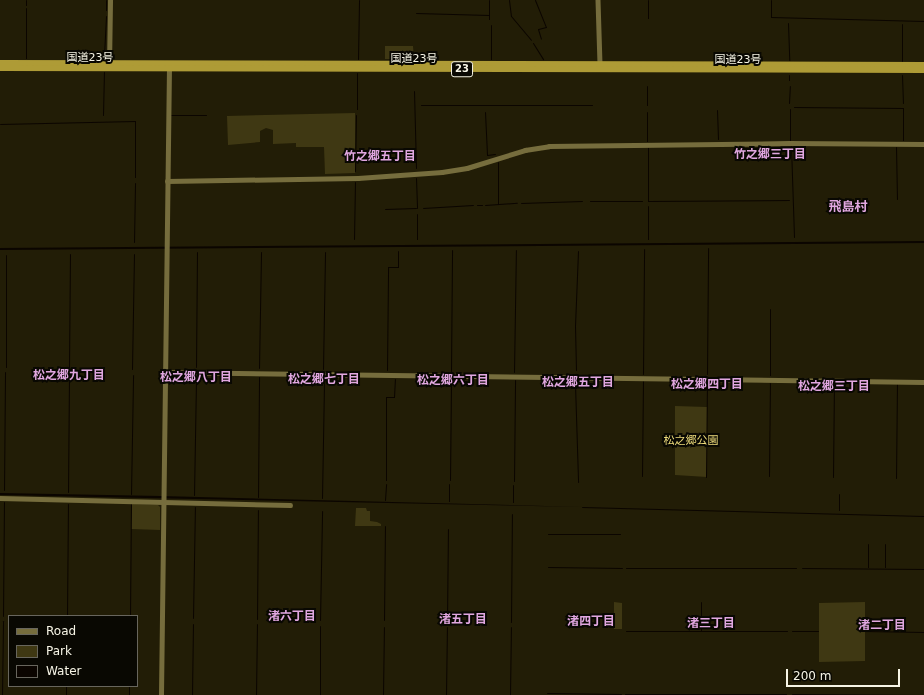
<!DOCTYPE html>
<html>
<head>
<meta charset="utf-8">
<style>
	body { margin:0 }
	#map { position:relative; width:924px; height:695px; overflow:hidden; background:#221d06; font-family:"DejaVu Sans","Noto Sans JP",sans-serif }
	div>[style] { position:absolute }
	.green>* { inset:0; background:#3f3813 }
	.water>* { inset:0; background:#0b0500 }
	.stream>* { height:1px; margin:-0.5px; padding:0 0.5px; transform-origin:0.5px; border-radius:0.5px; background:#0b0500 }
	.secondary>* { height:4.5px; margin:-2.25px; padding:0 2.25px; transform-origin:2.25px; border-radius:2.25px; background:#766d3d }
	.highway>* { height:6px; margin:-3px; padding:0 3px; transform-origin:3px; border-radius:3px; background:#ae9b36 }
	span { translate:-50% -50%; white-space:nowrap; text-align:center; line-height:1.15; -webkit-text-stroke:4px #090802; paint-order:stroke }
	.shield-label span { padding:1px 3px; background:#090802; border:1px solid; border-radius:3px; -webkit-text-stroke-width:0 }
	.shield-label { font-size:10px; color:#f6f4e5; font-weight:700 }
	.street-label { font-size:11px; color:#f6f4e5 }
	.park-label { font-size:11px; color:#eddb7b }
	.neighbourhood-label { font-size:12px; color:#e1a7e0; font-weight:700 }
	.quarter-label { font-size:13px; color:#e1a7e0; font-weight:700 }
	.legend { position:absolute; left:8px; top:615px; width:130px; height:72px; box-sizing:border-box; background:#090802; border:1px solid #68665d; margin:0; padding:5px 7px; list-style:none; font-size:12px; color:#f6f4e5 }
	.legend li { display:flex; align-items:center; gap:8px; height:20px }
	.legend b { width:20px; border:1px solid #68665d }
	.scale { position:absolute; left:786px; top:669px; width:114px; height:18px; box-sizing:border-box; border:2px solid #f6f4e5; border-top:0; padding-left:5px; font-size:12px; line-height:14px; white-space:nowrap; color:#f6f4e5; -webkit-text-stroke:3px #090802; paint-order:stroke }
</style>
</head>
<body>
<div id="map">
	<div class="green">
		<div style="clip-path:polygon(385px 46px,413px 46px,414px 59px,385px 59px)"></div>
		<div style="clip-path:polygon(355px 113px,355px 173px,325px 174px,324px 147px,296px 147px,296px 143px,273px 144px,273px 130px,266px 128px,260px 131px,260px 142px,228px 145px,227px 116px)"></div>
		<div style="clip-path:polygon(675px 406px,707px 407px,707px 477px,675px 475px)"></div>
		<div style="clip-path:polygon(132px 504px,158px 505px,160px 507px,160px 530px,131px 529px)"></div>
		<div style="clip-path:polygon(356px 508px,366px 508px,367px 511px,370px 511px,370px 521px,377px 522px,381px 524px,381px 526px,355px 526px)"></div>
		<div style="clip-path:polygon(614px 602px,622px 603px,622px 629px,614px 629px)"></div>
		<div style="clip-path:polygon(865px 602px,865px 661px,819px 662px,819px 603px)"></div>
	</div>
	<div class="water">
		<div style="clip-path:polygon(924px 241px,924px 243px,0 250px,0 248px)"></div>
		<div style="clip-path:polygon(0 493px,160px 496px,583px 507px,0 495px)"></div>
	</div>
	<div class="stream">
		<div style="left:489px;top:0;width:19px;rotate:90deg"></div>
		<div style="left:509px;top:0;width:16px;rotate:83deg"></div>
		<div style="left:511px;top:16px;width:31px;rotate:50deg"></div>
		<div style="left:535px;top:0;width:29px;rotate:68deg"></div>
		<div style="left:546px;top:27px;width:8px;rotate:166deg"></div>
		<div style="left:538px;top:29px;width:10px;rotate:73deg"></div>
		<div style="left:771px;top:0;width:17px;rotate:90deg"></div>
		<div style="left:771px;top:17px;width:153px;rotate:1.5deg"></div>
		<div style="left:26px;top:5px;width:5px;rotate:-90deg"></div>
		<div style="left:26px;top:8px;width:50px;rotate:90deg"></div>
		<div style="left:106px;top:10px;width:10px;rotate:-90deg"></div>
		<div style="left:416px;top:13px;width:73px;rotate:1.6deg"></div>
		<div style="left:648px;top:18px;width:18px;rotate:-90deg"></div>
		<div style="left:788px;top:23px;width:37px;rotate:88deg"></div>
		<div style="left:902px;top:24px;width:37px;rotate:90deg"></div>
		<div style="left:491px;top:25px;width:34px;rotate:90deg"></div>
		<div style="left:533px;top:43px;width:19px;rotate:58deg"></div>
		<div style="left:104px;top:55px;width:39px;rotate:-87deg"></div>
		<div style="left:358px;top:59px;width:59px;rotate:-89deg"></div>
		<div style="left:789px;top:75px;width:5px;rotate:90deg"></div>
		<div style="left:902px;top:75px;width:28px;rotate:88deg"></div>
		<div style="left:414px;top:91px;width:77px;rotate:88.5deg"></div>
		<div style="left:789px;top:103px;width:17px;rotate:-87deg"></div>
		<div style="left:421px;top:105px;width:171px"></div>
		<div style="left:647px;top:105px;width:19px;rotate:-90deg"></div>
		<div style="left:794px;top:107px;width:109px;rotate:0.5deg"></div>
		<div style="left:903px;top:108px;width:32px;rotate:90deg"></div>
		<div style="left:357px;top:109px;width:36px;rotate:-90deg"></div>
		<div style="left:790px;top:109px;width:31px;rotate:90deg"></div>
		<div style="left:717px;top:110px;width:29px;rotate:88deg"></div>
		<div style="left:485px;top:112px;width:43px;rotate:87.3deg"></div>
		<div style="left:487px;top:155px;width:8px;rotate:-7deg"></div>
		<div style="left:103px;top:115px;width:43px;rotate:-88.7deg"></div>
		<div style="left:171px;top:115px;width:35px"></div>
		<div style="left:0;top:124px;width:135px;rotate:-1.3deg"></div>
		<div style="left:135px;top:121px;width:56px;rotate:90deg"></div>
		<div style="left:647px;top:141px;width:29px;rotate:-90deg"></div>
		<div style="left:791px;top:146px;width:91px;rotate:88.1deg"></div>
		<div style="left:648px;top:147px;width:54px;rotate:90deg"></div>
		<div style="left:648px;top:201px;width:141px;rotate:-0.4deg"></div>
		<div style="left:896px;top:147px;width:52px;rotate:88.9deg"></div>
		<div style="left:498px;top:162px;width:42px;rotate:90deg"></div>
		<div style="left:355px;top:171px;width:56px;rotate:-89deg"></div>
		<div style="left:416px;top:178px;width:30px;rotate:88deg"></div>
		<div style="left:590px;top:201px;width:52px"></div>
		<div style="left:521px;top:203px;width:61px;rotate:-1.9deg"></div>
		<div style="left:477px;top:205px;width:5px"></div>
		<div style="left:485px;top:205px;width:32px;rotate:-4deg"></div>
		<div style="left:423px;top:208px;width:50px;rotate:-3.4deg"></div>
		<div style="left:385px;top:209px;width:31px;rotate:-2deg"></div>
		<div style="left:417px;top:214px;width:25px;rotate:90deg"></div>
		<div style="left:354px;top:239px;width:57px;rotate:-89deg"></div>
		<div style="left:648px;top:239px;width:33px;rotate:-90deg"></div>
		<div style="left:134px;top:242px;width:59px;rotate:-89deg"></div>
		<div style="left:6px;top:367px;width:112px;rotate:-90deg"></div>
		<div style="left:196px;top:367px;width:115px;rotate:-89.5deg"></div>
		<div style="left:69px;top:368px;width:114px;rotate:-89.5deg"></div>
		<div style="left:259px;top:368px;width:116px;rotate:-89deg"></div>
		<div style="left:132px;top:369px;width:115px;rotate:-89deg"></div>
		<div style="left:323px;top:369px;width:117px;rotate:-89deg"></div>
		<div style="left:387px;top:370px;width:103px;rotate:-89.4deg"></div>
		<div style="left:388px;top:267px;width:10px"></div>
		<div style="left:398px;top:267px;width:16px;rotate:-90deg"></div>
		<div style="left:576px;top:370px;width:44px;rotate:-91.3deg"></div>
		<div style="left:575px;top:326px;width:75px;rotate:-87.7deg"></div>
		<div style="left:451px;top:371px;width:121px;rotate:-89.5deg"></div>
		<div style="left:514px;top:372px;width:122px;rotate:-89.1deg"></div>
		<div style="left:643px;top:374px;width:125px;rotate:-89.5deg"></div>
		<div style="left:707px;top:374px;width:126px;rotate:-89.5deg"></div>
		<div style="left:770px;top:375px;width:66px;rotate:-90deg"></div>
		<div style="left:575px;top:384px;width:98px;rotate:88.2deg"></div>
		<div style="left:642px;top:476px;width:95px;rotate:-89.4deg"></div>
		<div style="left:769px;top:476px;width:93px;rotate:-89.4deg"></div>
		<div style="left:706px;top:477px;width:95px;rotate:-89.4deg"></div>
		<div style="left:833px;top:477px;width:92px;rotate:-89.4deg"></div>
		<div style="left:896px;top:478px;width:94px;rotate:-89.4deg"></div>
		<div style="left:386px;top:480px;width:83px;rotate:-90deg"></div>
		<div style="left:386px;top:397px;width:8px"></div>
		<div style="left:394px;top:397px;width:18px;rotate:-87deg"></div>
		<div style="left:450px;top:480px;width:101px;rotate:-89.4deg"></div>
		<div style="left:514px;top:481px;width:101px;rotate:-89.4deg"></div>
		<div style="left:4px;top:490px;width:118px;rotate:-89.5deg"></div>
		<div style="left:68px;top:492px;width:118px;rotate:-89.5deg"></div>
		<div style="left:131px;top:494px;width:119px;rotate:-89deg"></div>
		<div style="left:839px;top:494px;width:16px;rotate:90deg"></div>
		<div style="left:194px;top:495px;width:119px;rotate:-89deg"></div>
		<div style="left:258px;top:497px;width:120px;rotate:-89.5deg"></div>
		<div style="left:322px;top:498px;width:120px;rotate:-89deg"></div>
		<div style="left:385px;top:500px;width:16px;rotate:-86deg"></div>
		<div style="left:449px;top:501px;width:17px;rotate:-90deg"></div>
		<div style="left:513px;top:502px;width:17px;rotate:-90deg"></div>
		<div style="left:582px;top:507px;width:342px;rotate:1.5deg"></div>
		<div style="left:548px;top:534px;width:72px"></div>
		<div style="left:548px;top:567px;width:74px;rotate:0.8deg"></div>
		<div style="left:868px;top:567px;width:23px;rotate:-90deg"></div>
		<div style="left:885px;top:567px;width:23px;rotate:-90deg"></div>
		<div style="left:626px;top:568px;width:170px"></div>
		<div style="left:802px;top:568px;width:122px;rotate:0.5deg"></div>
		<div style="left:3px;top:616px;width:114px;rotate:-89.5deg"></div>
		<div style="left:67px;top:616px;width:112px;rotate:-89.5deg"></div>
		<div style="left:130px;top:616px;width:112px;rotate:-89.5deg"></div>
		<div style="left:193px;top:618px;width:111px;rotate:-89deg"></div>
		<div style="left:257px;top:619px;width:109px;rotate:-89.5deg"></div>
		<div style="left:320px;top:620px;width:109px;rotate:-88.9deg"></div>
		<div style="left:384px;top:620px;width:94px;rotate:-89.4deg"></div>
		<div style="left:447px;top:621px;width:92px;rotate:-89.4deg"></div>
		<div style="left:511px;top:622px;width:108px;rotate:-89.5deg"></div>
		<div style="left:701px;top:630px;width:28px;rotate:-90deg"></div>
		<div style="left:626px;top:631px;width:161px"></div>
		<div style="left:792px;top:631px;width:26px"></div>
		<div style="left:864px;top:631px;width:60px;rotate:1deg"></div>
		<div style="left:547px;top:693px;width:74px;rotate:0.8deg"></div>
		<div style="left:625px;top:694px;width:161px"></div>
		<div style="left:792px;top:694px;width:132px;rotate:0.4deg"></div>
		<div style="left:2px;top:695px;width:74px;rotate:-89.2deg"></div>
		<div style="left:66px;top:695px;width:9px;rotate:-90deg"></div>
		<div style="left:129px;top:695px;width:9px;rotate:-90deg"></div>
		<div style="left:192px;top:695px;width:71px;rotate:-89.2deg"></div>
		<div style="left:256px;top:695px;width:71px;rotate:-89.2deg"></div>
		<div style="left:320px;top:695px;width:69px;rotate:-90deg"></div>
		<div style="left:383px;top:695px;width:68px;rotate:-89.2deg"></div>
		<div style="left:446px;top:695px;width:68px;rotate:-89.2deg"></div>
		<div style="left:510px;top:695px;width:68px;rotate:-89.2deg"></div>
	</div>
	<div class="secondary">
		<div style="left:598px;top:0;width:64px;rotate:88.2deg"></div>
		<div style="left:109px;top:66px;width:66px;rotate:-89.1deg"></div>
		<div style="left:167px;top:181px;width:191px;rotate:-0.9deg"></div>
		<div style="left:358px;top:178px;width:84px;rotate:-4.1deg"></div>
		<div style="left:442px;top:172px;width:25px;rotate:-9deg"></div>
		<div style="left:467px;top:168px;width:61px;rotate:-17.2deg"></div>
		<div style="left:525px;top:150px;width:24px;rotate:-9deg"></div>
		<div style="left:549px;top:146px;width:240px;rotate:-0.7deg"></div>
		<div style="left:789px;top:143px;width:135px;rotate:0.4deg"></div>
		<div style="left:164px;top:372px;width:760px;rotate:0.75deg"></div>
		<div style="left:0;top:498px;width:290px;rotate:1.4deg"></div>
		<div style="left:161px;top:695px;width:628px;rotate:-89.27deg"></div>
	</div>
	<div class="highway">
		<div style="left:0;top:63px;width:924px;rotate:0.12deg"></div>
		<div style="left:0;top:68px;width:924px;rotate:0.12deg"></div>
	</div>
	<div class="shield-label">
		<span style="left:462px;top:69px">23</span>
	</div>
	<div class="street-label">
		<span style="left:90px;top:58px">国道23号</span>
		<span style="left:414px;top:59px">国道23号</span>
		<span style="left:738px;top:60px">国道23号</span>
	</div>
	<div class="park-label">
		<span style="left:691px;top:441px">松之郷公園</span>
	</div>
	<div class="neighbourhood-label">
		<span style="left:770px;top:155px">竹之郷三丁目</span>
		<span style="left:380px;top:157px">竹之郷五丁目</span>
		<span style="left:69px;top:376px">松之郷九丁目</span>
		<span style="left:196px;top:378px">松之郷八丁目</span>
		<span style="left:324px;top:380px">松之郷七丁目</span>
		<span style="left:453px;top:381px">松之郷六丁目</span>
		<span style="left:578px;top:383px">松之郷五丁目</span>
		<span style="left:707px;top:385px">松之郷四丁目</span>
		<span style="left:834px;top:387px">松之郷三丁目</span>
		<span style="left:292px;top:617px">渚六丁目</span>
		<span style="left:463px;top:620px">渚五丁目</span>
		<span style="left:591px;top:622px">渚四丁目</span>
		<span style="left:711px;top:624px">渚三丁目</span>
		<span style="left:882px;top:626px">渚二丁目</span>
	</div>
	<div class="quarter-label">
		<span style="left:848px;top:207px">飛島村</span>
	</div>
	<ul class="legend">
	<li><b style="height:5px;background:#766d3d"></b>Road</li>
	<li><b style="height:11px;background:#3f3813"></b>Park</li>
	<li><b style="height:11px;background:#0b0500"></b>Water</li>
	</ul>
	<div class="scale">200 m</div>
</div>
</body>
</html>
